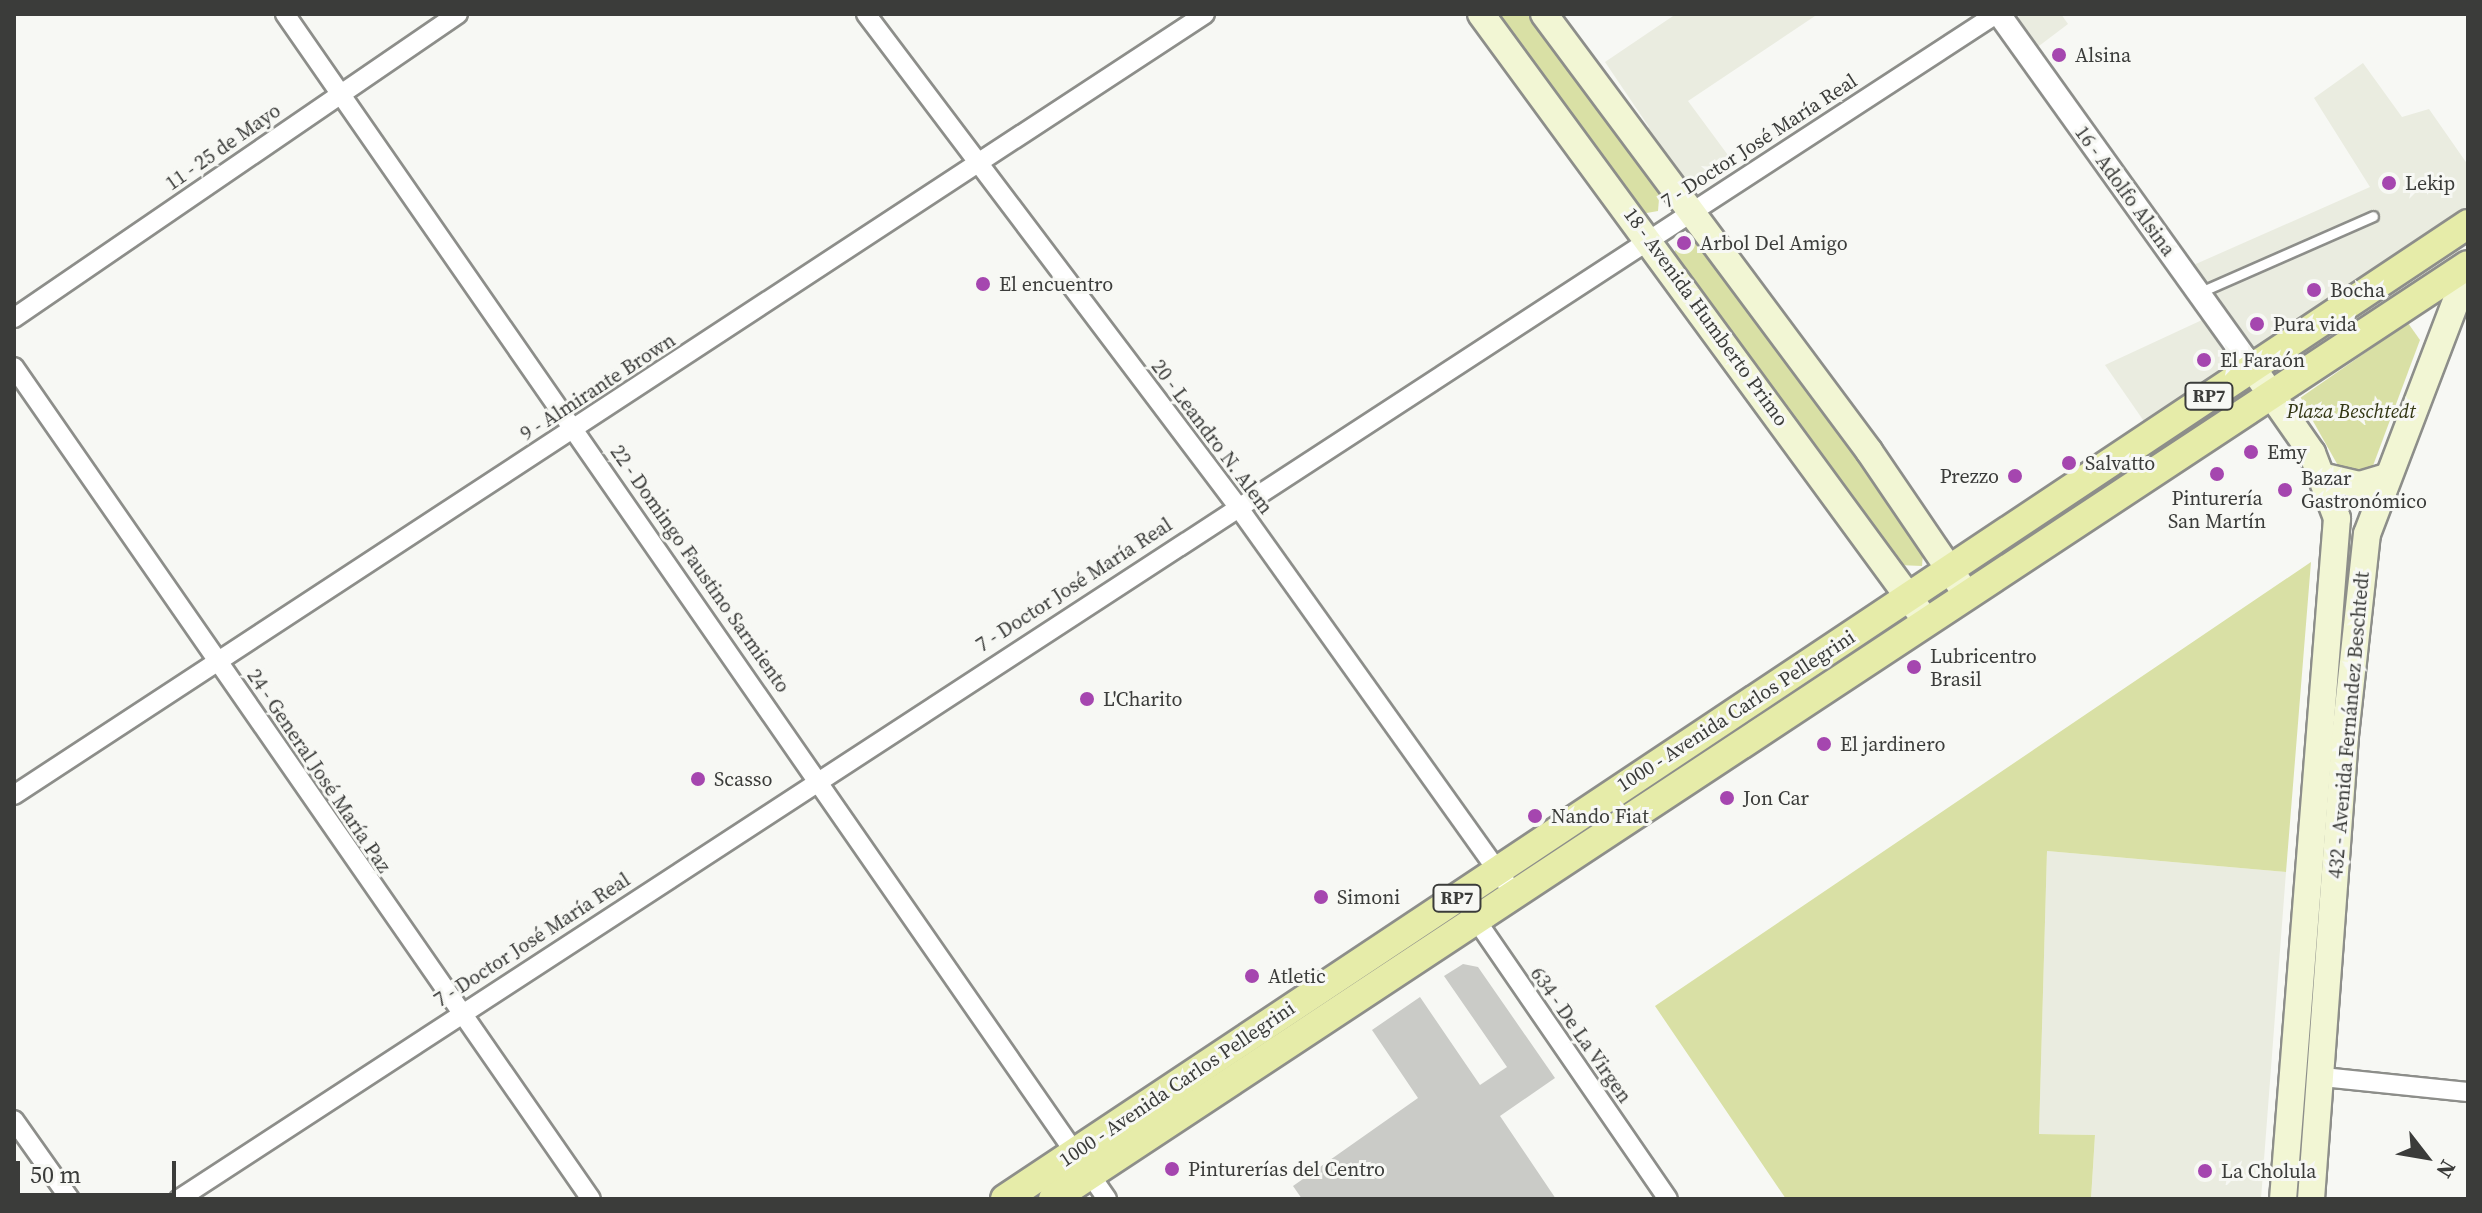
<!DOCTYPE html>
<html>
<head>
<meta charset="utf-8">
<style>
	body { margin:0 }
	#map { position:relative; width:2482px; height:1213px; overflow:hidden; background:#f7f8f4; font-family:"Source Serif 4",serif }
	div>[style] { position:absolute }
	.built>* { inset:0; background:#eaece0 }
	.green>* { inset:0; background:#d9e0a5 }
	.building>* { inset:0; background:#cacbc7 }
	.roads { filter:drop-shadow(2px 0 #8d8e8a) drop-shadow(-2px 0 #8d8e8a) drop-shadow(0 2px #8d8e8a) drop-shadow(0 -2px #8d8e8a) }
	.service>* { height:9px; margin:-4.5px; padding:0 4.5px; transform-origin:4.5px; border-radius:4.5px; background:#fff }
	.minor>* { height:18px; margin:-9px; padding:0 9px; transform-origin:9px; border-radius:9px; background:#fff }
	.tertiary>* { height:22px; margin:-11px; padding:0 11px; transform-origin:11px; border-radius:11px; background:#fff }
	.secondary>* { height:26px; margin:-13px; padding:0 13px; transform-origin:13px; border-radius:13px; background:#f2f6d4 }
	.primary>* { height:28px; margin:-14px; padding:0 14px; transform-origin:14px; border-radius:14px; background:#e6eca9 }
	.dots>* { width:22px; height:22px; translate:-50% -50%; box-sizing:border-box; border:4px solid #f7f8f4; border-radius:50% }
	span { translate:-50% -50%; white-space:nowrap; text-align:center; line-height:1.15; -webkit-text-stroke:6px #f7f8f4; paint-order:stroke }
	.shield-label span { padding:2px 6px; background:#f7f8f4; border:2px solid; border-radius:6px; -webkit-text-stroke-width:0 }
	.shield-label { font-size:18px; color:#3b3c3a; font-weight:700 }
	.poi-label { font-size:20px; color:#3b3c3a }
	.left { translate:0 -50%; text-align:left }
	.right { translate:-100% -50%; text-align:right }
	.street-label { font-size:20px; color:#3b3c3a }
	.park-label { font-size:20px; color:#333714; font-style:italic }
	.frame { position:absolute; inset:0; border:16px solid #3b3c3a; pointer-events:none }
	.north { position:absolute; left:2386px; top:1117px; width:80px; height:80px; -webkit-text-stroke:6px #f7f8f4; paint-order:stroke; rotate:121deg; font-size:22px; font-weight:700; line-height:32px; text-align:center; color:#3b3c3a }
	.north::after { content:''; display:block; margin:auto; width:28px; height:36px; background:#3b3c3a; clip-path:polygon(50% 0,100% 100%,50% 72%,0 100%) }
	.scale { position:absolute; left:16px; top:1161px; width:160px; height:36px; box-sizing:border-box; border:4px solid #3b3c3a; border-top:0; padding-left:10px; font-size:24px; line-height:28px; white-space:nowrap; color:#3b3c3a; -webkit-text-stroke:6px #f7f8f4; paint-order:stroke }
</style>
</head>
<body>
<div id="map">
	<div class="built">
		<div style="clip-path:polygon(1676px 14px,1818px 14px,1688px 101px,1736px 166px,1697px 189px,1679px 179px,1644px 131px,1649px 127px,1605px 62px)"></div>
		<div style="clip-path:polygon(2020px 14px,2061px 14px,2068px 24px,2035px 49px,2018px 22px)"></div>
		<div style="clip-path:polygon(2363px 63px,2402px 117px,2429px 109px,2468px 165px,2468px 216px,2255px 350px,2249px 348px,2189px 267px,2370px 187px,2314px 98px)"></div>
		<div style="clip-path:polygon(2202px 320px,2227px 355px,2224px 374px,2150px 430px,2105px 365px)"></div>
		<div style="clip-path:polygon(2047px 851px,2286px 872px,2261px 1199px,2091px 1199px,2095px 1135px,2039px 1134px)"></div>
	</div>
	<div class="green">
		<div style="clip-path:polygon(1490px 14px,1530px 14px,1660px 187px,1658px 211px,1641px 214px)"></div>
		<div style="clip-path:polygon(1687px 235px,1695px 237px,1924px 542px,1922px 566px,1898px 565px,1671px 256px)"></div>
		<div style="clip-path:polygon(2408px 323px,2420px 340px,2371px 471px,2345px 478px,2300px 398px)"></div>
		<div style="clip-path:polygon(2311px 562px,2286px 872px,2047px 851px,2039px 1134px,2095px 1135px,2091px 1199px,1786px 1199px,1655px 1006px)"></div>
	</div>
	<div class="building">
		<div style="clip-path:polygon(1463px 964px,1478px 967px,1555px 1078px,1500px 1116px,1556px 1199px,1302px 1199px,1293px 1186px,1418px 1098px,1372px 1030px,1420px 997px,1480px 1085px,1507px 1067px,1444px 976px)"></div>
	</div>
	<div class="roads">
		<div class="service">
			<div style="left:2198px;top:293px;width:191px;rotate:-23.7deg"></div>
		</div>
		<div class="minor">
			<div style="left:285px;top:14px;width:1442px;rotate:55.25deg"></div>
			<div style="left:866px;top:14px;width:614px;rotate:52.94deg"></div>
			<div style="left:1236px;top:504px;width:477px;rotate:54.5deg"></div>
			<div style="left:14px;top:318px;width:538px;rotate:-34.4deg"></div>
			<div style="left:14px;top:367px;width:1012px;rotate:55.26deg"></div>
			<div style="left:14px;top:795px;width:1424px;rotate:-33.25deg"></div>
			<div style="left:1470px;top:911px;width:349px;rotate:55.5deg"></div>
			<div style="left:2322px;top:1077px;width:147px;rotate:5.9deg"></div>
			<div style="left:14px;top:1120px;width:97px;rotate:54.7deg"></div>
			<div style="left:179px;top:1199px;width:2169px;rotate:-33.11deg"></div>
		</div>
		<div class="tertiary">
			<div style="left:1999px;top:14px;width:434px;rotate:54.4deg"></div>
		</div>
		<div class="secondary">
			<div style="left:1481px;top:14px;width:744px;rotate:53.75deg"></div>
			<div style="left:1544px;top:14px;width:545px;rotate:53.36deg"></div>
			<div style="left:1869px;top:451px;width:174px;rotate:55.8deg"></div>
			<div style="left:2252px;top:367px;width:105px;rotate:55.1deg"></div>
			<div style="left:2312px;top:453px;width:70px;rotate:69deg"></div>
			<div style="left:2337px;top:518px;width:683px;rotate:94.53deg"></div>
			<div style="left:2325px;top:477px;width:36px;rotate:13deg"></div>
			<div style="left:2360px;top:485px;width:28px;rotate:-17deg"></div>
			<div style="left:2311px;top:1199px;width:464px;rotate:-85.8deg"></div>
			<div style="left:2345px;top:736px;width:203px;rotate:-83.8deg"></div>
			<div style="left:2367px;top:534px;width:284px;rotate:-69.1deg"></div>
		</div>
		<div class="primary">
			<div style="left:1005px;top:1199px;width:1758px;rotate:-33.68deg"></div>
			<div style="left:1053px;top:1199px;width:1695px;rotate:-33.43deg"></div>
		</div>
	</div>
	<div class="dots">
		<div style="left:2059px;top:55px;background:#a546af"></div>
		<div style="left:2389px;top:183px;background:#a546af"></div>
		<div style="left:1684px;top:243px;background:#a546af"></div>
		<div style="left:983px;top:284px;background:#a546af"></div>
		<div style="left:2314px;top:290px;background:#a546af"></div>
		<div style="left:2257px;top:324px;background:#a546af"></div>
		<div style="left:2204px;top:360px;background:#a546af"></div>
		<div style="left:2251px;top:452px;background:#a546af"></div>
		<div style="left:2069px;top:463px;background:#a546af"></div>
		<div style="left:2217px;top:474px;background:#a546af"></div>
		<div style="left:2015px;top:476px;background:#a546af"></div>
		<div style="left:2285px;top:490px;background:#a546af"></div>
		<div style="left:1914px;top:667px;background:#a546af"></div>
		<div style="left:1087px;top:699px;background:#a546af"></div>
		<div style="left:1824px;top:744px;background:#a546af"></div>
		<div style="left:698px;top:779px;background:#a546af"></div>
		<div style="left:1727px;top:798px;background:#a546af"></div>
		<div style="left:1535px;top:816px;background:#a546af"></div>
		<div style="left:1321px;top:897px;background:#a546af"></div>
		<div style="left:1252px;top:976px;background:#a546af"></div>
		<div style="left:1172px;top:1169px;background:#a546af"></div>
		<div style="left:2205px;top:1171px;background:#a546af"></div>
	</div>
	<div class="shield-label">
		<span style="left:2209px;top:396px">RP7</span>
		<span style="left:1457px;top:898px">RP7</span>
	</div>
	<div class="poi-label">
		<span class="left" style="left:2075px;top:55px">Alsina</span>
		<span class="left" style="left:2405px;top:183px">Lekip</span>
		<span class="left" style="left:1700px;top:243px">Arbol Del Amigo</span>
		<span class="left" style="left:999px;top:284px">El encuentro</span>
		<span class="left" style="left:2330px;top:290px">Bocha</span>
		<span class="left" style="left:2273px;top:324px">Pura vida</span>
		<span class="left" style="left:2220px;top:360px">El Faraón</span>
		<span class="left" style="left:2267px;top:452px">Emy</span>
		<span class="left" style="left:2085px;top:463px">Salvatto</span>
		<span class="right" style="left:1999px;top:476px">Prezzo</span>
		<span class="left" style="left:2301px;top:490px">Bazar<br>Gastronómico</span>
		<span style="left:2217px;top:510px">Pinturería<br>San Martín</span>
		<span class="left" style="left:1930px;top:668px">Lubricentro<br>Brasil</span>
		<span class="left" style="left:1103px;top:699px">L'Charito</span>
		<span class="left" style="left:1840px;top:744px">El jardinero</span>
		<span class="left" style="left:714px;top:779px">Scasso</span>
		<span class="left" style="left:1743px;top:798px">Jon Car</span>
		<span class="left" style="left:1551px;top:816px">Nando Fiat</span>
		<span class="left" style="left:1337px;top:897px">Simoni</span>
		<span class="left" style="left:1268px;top:976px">Atletic</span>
		<span class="left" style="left:1188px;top:1169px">Pinturerías del Centro</span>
		<span class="left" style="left:2221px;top:1171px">La Cholula</span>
	</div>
	<div class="street-label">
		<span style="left:1759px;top:141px;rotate:-33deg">7 - Doctor José María Real</span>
		<span style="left:223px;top:147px;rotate:-35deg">11 - 25 de Mayo</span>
		<span style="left:2125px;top:191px;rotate:54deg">16 - Adolfo Alsina</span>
		<span style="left:1706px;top:317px;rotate:54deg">18 - Avenida Humberto Primo</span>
		<span style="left:598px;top:387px;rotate:-33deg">9 - Almirante Brown</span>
		<span style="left:1212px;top:437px;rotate:53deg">20 - Leandro N. Alem</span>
		<span style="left:700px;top:569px;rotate:55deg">22 - Domingo Faustino Sarmiento</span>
		<span style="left:1074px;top:585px;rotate:-33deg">7 - Doctor José María Real</span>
		<span style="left:1736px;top:711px;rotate:-33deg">1000 - Avenida Carlos Pellegrini</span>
		<span style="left:2349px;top:725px;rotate:-85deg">432 - Avenida Fernández Beschtedt</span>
		<span style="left:319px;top:771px;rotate:56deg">24 - General José María Paz</span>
		<span style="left:532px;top:940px;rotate:-33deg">7 - Doctor José María Real</span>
		<span style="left:1581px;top:1035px;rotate:55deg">634 - De La Virgen</span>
		<span style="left:1177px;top:1084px;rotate:-34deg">1000 - Avenida Carlos Pellegrini</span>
	</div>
	<div class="park-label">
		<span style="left:2351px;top:411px">Plaza Beschtedt</span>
	</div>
	<div class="frame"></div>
	<div class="north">N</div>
	<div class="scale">50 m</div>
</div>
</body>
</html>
